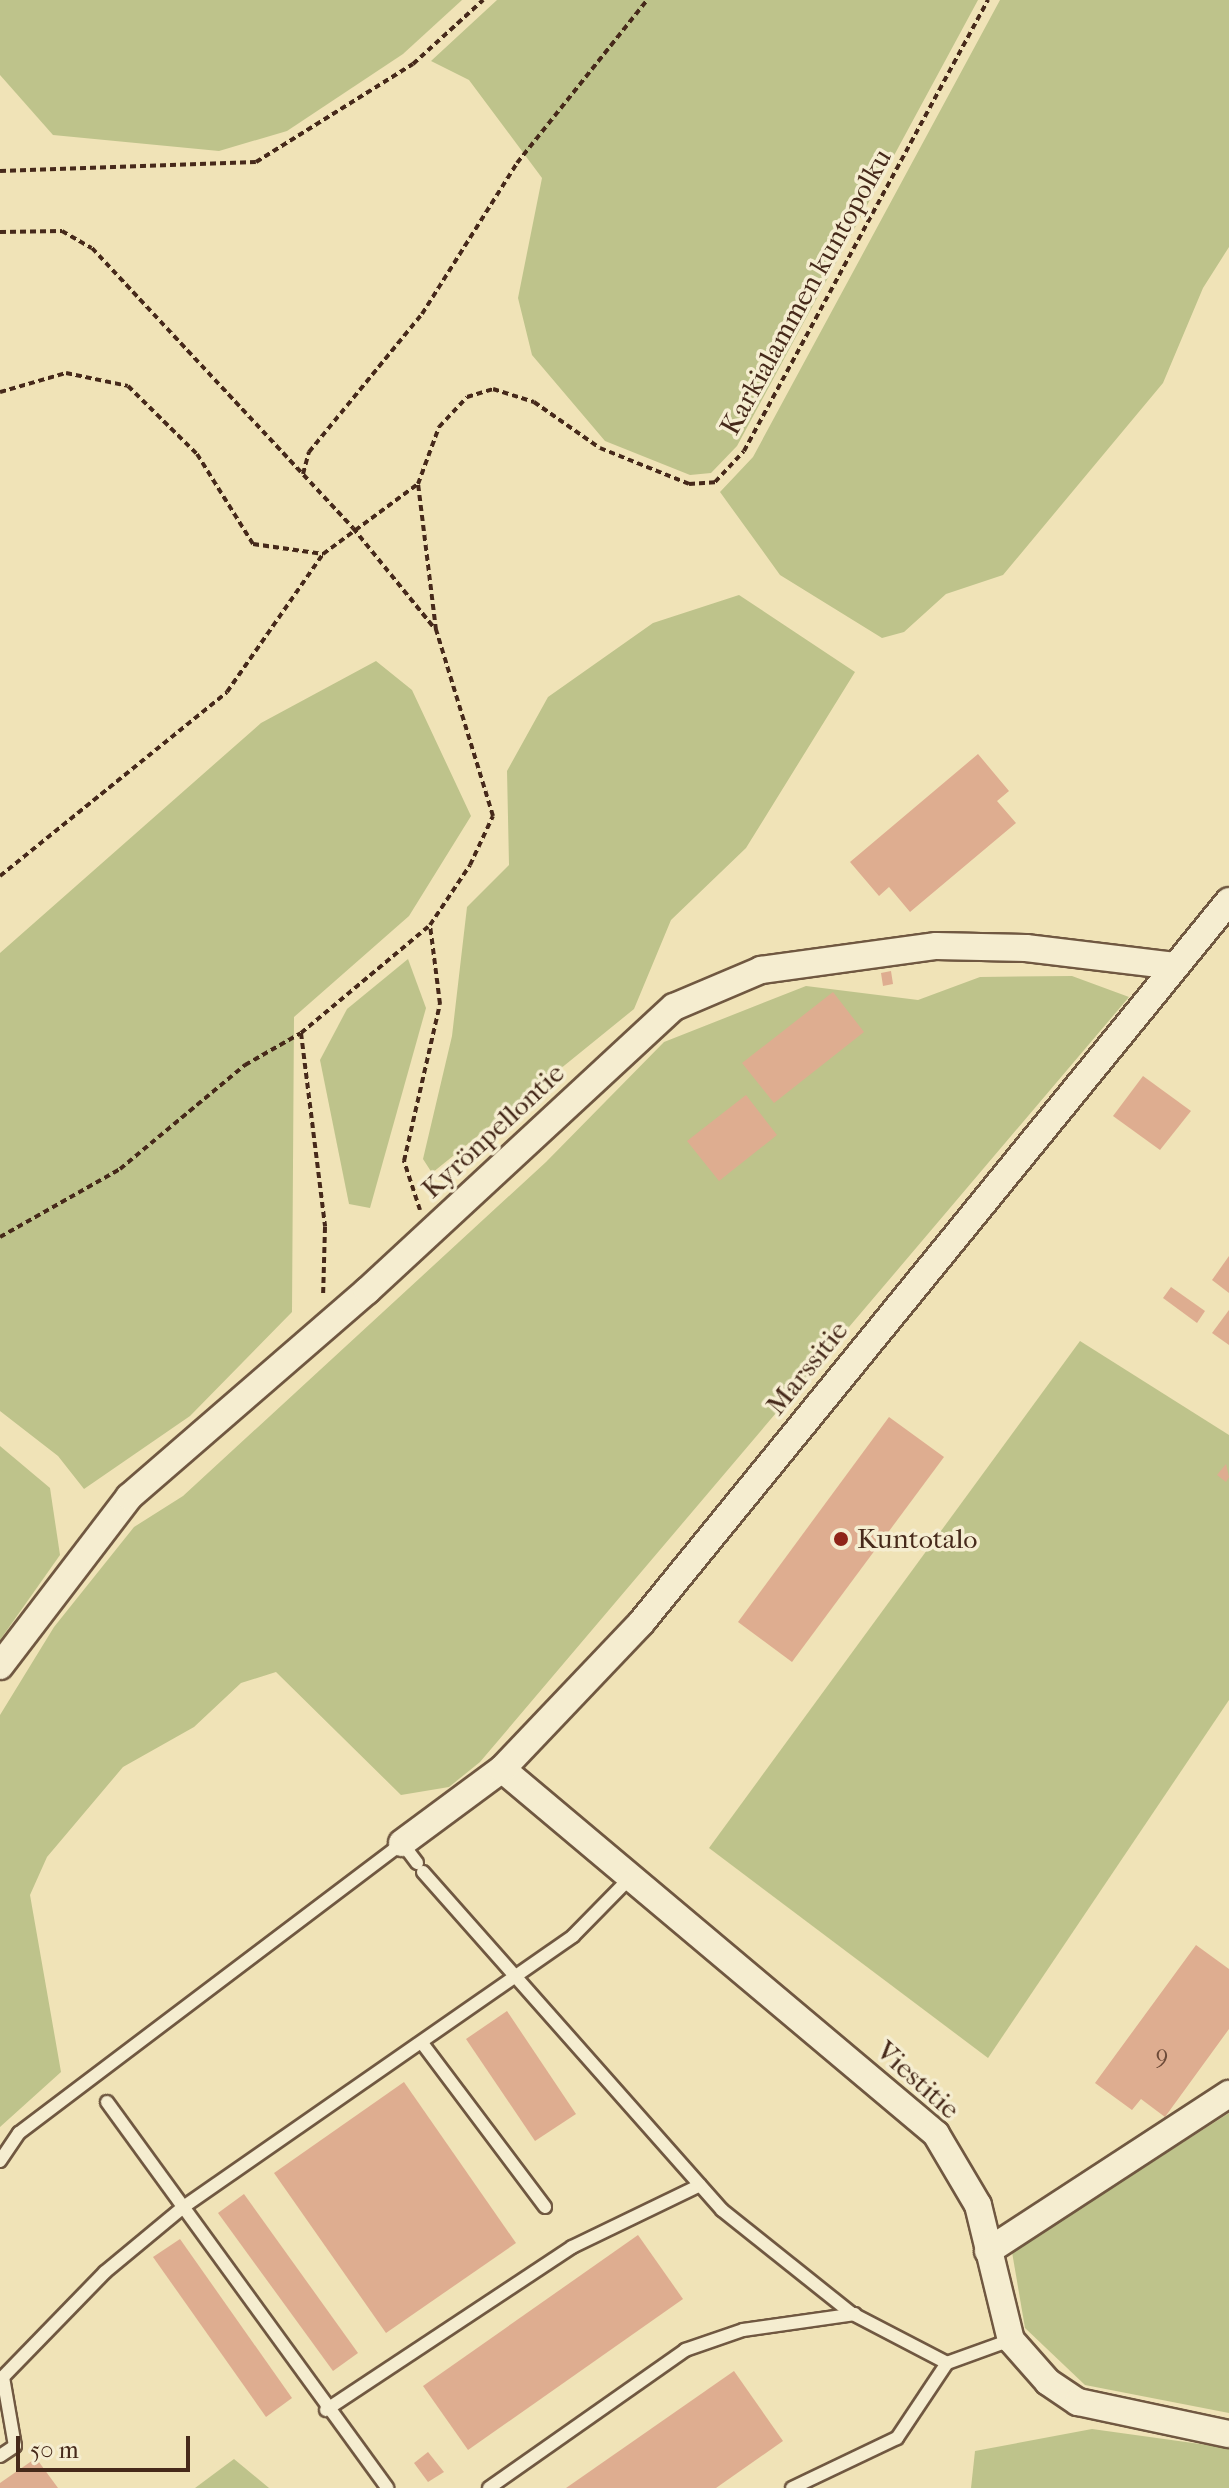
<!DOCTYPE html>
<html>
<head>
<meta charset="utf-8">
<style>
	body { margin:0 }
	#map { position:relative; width:1229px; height:2488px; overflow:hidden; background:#f0e3b7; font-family:"IM FELL French Canon",serif }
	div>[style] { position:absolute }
	.green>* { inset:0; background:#bec38b }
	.building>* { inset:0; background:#dead90 }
	.path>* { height:4px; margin-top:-2px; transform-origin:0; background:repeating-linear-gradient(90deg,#46291a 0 6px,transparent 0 10px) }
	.roads { filter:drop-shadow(2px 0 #705841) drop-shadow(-2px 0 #705841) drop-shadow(0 2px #705841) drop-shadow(0 -2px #705841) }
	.lane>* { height:12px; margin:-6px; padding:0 6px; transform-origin:6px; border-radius:6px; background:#f5edd0 }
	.street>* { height:26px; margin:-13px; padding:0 13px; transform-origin:13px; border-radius:13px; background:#f5edd0 }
	.dots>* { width:22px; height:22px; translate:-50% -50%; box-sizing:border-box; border:4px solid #f5edd0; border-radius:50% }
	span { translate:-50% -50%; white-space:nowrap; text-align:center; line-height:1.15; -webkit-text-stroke:7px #f5edd0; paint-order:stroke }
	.number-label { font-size:24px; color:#6c4a38 }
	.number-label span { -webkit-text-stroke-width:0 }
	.street-label { font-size:28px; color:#46291a }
	.poi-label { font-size:28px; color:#46291a }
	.left { translate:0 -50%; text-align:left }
	.scale { position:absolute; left:16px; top:2436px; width:174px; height:36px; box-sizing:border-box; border:4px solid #46291a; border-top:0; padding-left:10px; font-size:24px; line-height:28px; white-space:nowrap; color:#46291a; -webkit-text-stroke:6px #f5edd0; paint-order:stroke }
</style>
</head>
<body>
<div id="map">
	<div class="green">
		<div style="clip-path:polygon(0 0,462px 0,403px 54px,287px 131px,219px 151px,53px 135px,0 75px)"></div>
		<div style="clip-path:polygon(497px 0,978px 0,737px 446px,711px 473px,690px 475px,605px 441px,532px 355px,518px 298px,542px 178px,469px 80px,431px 61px)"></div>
		<div style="clip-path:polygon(1000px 0,1229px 0,1229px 247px,1203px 288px,1163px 383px,1003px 575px,946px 594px,904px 632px,882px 638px,780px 575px,720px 492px,753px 457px)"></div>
		<div style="clip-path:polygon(739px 595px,855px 672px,746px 848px,671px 920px,634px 1009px,432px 1173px,423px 1159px,452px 1036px,467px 907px,509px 865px,507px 771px,548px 697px,653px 623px)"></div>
		<div style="clip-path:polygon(376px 661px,412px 690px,471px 816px,409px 916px,294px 1017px,292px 1312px,190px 1416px,84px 1489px,58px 1456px,0 1411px,0 953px,261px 723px)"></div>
		<div style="clip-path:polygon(408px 959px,426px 1008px,370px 1208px,349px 1204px,320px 1060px,347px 1009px)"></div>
		<div style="clip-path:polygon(1072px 976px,1129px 997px,480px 1762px,449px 1787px,401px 1795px,276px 1672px,241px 1683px,194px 1727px,123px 1767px,47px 1857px,30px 1895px,61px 2072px,0 2127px,0 1715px,54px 1627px,134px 1527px,183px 1496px,546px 1162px,664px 1042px,806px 986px,918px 1000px,980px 977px)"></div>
		<div style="clip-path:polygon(1080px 1341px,1229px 1435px,1229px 1700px,988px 2058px,709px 1848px)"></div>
		<div style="clip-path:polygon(0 1446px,50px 1488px,60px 1555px,0 1640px)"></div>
		<div style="clip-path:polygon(1229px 2113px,1229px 2413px,1085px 2385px,1025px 2328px,1012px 2252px)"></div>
		<div style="clip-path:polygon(1092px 2429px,1229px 2448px,1229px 2488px,971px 2488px,975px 2451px)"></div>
		<div style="clip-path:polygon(234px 2459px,269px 2488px,195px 2488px)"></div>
	</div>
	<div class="building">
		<div style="clip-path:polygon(978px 754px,1009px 791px,997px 801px,1016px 823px,910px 912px,889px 887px,879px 896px,850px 862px)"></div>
		<div style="clip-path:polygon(891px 971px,893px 984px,883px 986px,881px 973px)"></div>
		<div style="clip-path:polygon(833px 992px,864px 1032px,774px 1103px,742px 1063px)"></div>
		<div style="clip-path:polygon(1143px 1076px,1191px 1111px,1160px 1150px,1113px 1116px)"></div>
		<div style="clip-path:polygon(746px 1095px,777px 1135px,719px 1181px,687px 1141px)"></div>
		<div style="clip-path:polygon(1229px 1256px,1229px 1293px,1212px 1280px)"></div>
		<div style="clip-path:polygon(1171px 1287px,1205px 1311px,1197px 1323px,1163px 1298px)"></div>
		<div style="clip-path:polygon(1229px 1310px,1229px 1345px,1212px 1333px)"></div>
		<div style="clip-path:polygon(889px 1417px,944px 1457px,792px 1662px,738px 1622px)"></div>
		<div style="clip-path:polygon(1226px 1464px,1229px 1477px,1226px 1482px,1217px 1475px)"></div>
		<div style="clip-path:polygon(1196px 1945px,1229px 1969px,1229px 2029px,1165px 2117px,1141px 2099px,1132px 2110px,1095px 2083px)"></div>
		<div style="clip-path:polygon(507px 2011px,576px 2114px,535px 2141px,466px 2039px)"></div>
		<div style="clip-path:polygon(404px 2082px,516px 2243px,386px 2333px,274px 2173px)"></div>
		<div style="clip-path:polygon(244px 2194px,358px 2353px,333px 2371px,218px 2213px)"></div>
		<div style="clip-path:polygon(638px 2235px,683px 2299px,468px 2450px,423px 2386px)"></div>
		<div style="clip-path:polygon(180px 2239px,292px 2398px,266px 2417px,153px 2257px)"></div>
		<div style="clip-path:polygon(734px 2371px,783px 2441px,716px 2488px,566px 2488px)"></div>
		<div style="clip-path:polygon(428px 2452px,444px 2472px,428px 2482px,414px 2463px)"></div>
		<div style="clip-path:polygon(36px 2458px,58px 2488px,0 2488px,0 2483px)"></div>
	</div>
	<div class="path">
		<div style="left:0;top:171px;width:256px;rotate:-2deg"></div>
		<div style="left:256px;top:162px;width:185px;rotate:-32deg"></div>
		<div style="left:413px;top:64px;width:95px;rotate:-42.4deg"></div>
		<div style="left:0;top:232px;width:62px;rotate:-0.9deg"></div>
		<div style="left:62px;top:231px;width:34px;rotate:30deg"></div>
		<div style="left:92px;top:248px;width:383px;rotate:47deg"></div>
		<div style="left:353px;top:528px;width:130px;rotate:50.9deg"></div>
		<div style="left:0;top:392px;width:69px;rotate:-16.1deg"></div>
		<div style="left:66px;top:373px;width:63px;rotate:11.8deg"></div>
		<div style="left:128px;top:386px;width:97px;rotate:44.6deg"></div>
		<div style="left:197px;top:454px;width:106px;rotate:58.1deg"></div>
		<div style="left:253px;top:544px;width:71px;rotate:8.1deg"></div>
		<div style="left:303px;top:474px;width:23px;rotate:-75deg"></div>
		<div style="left:309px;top:452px;width:178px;rotate:-50.7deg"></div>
		<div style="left:422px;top:314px;width:178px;rotate:-57.8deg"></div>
		<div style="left:517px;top:163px;width:208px;rotate:-51.4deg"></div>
		<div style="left:0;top:876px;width:292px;rotate:-39deg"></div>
		<div style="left:227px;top:692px;width:168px;rotate:-55.2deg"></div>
		<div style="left:323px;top:554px;width:118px;rotate:-36.4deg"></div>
		<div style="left:418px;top:484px;width:61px;rotate:-69.8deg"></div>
		<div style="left:439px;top:427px;width:41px;rotate:-47deg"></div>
		<div style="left:467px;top:397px;width:27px;rotate:-17deg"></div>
		<div style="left:493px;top:389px;width:43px;rotate:17.6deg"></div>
		<div style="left:534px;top:402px;width:80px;rotate:34.9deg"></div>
		<div style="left:600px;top:448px;width:96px;rotate:22deg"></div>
		<div style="left:689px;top:484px;width:26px;rotate:-4deg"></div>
		<div style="left:715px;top:482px;width:42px;rotate:-46.9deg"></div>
		<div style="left:744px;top:451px;width:513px;rotate:-61.59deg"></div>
		<div style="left:301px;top:1033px;width:195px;rotate:82.9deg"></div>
		<div style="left:325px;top:1227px;width:70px;rotate:91.6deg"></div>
		<div style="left:420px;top:1210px;width:52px;rotate:-108.1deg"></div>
		<div style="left:404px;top:1161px;width:161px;rotate:-77.1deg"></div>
		<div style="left:440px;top:1004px;width:80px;rotate:-97.2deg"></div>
		<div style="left:0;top:1237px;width:138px;rotate:-29.5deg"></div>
		<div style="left:120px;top:1169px;width:163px;rotate:-39.8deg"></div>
		<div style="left:245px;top:1065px;width:64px;rotate:-29.7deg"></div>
		<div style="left:301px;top:1033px;width:168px;rotate:-39.9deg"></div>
		<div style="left:430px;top:925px;width:72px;rotate:-56.3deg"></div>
		<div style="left:470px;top:865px;width:54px;rotate:-64.9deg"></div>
		<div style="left:493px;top:816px;width:195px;rotate:-107deg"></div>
		<div style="left:436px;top:630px;width:147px;rotate:-97deg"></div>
	</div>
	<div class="roads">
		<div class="lane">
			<div style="left:423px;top:1872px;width:451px;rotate:48.5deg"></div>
			<div style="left:722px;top:2210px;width:165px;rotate:38.6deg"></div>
			<div style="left:851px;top:2313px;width:108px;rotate:27.5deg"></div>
			<div style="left:947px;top:2363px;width:68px;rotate:-19.8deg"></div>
			<div style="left:422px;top:2043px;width:205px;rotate:53.1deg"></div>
			<div style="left:107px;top:2102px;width:477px;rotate:54deg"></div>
			<div style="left:0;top:2161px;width:34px;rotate:-56deg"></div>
			<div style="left:19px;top:2133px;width:480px;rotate:-37.1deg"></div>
			<div style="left:402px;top:1843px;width:25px;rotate:53deg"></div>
			<div style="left:326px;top:2410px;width:295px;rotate:-33.5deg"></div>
			<div style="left:572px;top:2247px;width:142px;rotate:-25.8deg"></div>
			<div style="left:0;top:2456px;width:18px;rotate:-34deg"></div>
			<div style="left:15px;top:2446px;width:70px;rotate:-99.9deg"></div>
			<div style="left:3px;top:2377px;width:146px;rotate:-45.8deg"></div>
			<div style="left:105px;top:2272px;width:100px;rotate:-39.7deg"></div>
			<div style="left:182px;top:2208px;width:476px;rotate:-34.8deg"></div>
			<div style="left:573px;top:1936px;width:83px;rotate:-45.5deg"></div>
			<div style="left:489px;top:2488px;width:240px;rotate:-35.1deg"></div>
			<div style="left:685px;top:2350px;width:61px;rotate:-19deg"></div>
			<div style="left:743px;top:2330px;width:113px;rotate:-8.1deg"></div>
			<div style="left:792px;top:2488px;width:116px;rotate:-25.5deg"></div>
			<div style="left:897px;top:2438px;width:90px;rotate:-56.3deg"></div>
		</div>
		<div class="street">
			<div style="left:0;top:1666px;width:213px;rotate:-52.6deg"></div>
			<div style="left:129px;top:1497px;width:315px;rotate:-40.9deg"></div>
			<div style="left:367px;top:1291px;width:418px;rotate:-42.8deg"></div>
			<div style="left:674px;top:1007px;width:95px;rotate:-23deg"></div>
			<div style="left:761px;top:970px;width:177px;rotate:-7.8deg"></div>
			<div style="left:936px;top:946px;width:90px;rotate:1.3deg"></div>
			<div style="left:1026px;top:948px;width:150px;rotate:6.9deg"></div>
			<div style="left:502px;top:1769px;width:567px;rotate:40.06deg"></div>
			<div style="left:936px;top:2134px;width:82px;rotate:59.4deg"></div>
			<div style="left:978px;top:2205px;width:139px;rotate:76.3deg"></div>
			<div style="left:1011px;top:2340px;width:56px;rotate:48.6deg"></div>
			<div style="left:1048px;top:2382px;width:36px;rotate:34deg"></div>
			<div style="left:1078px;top:2402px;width:154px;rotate:12deg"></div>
			<div style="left:402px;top:1843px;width:124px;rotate:-36.5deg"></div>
			<div style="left:502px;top:1769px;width:202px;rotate:-46.4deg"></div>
			<div style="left:641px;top:1623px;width:931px;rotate:-50.84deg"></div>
			<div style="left:988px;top:2251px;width:288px;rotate:-33.1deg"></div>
		</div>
	</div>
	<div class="dots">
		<div style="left:841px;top:1539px;background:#8f2418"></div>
	</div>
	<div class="number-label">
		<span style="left:1162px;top:2056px">9</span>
	</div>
	<div class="street-label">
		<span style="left:806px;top:292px;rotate:-61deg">Karkialammen kuntopolku</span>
		<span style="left:493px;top:1131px;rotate:-43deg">Kyrönpellontie</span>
		<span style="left:807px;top:1368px;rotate:-51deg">Marssitie</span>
		<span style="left:918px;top:2080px;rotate:42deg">Viestitie</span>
	</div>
	<div class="poi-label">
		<span class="left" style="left:857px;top:1539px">Kuntotalo</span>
	</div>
	<div class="scale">50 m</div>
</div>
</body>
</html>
